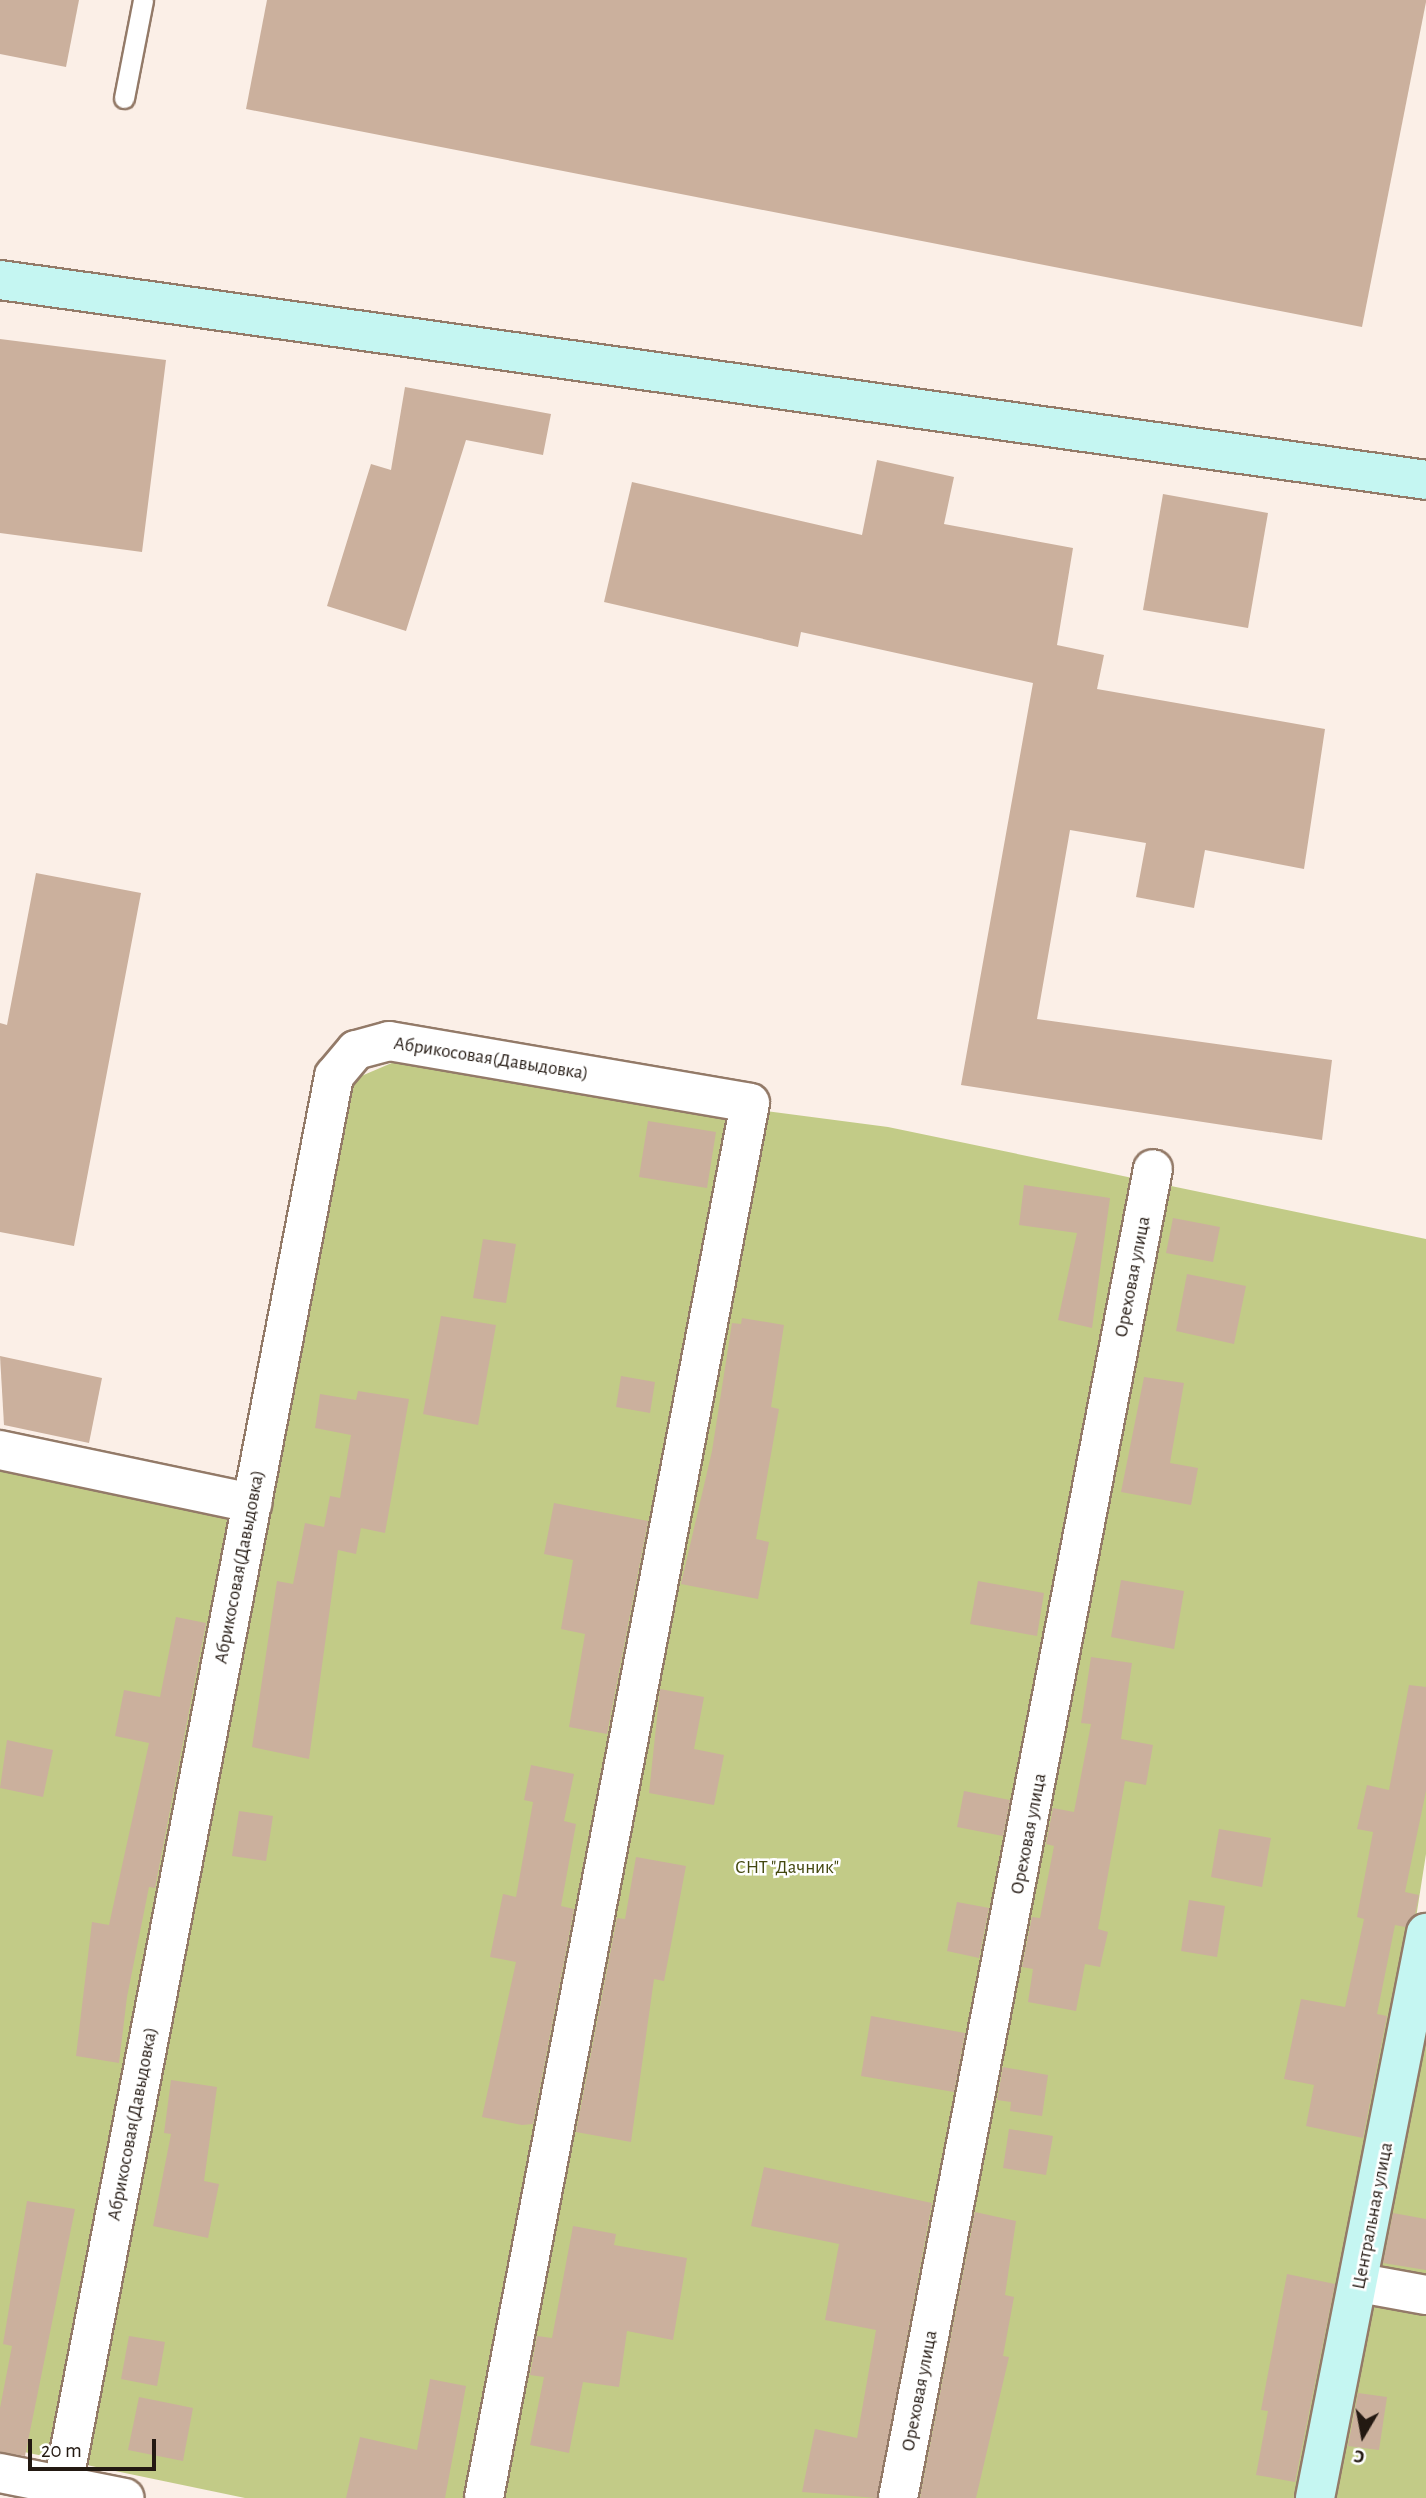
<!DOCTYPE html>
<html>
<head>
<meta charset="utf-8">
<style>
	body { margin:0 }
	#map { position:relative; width:1426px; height:2498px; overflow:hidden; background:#fbefe7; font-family:"Alegreya Sans",sans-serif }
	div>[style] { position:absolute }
	.green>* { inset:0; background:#c2cb87 }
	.building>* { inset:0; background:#cbb09d }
	.roads { filter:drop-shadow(2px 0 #937a68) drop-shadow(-2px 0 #937a68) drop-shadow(0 2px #937a68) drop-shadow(0 -2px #937a68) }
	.lane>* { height:19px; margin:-9.5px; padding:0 9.5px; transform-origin:9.5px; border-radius:9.5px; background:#fff }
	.street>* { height:38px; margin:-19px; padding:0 19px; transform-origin:19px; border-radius:19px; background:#fff }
	.secondary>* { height:38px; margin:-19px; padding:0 19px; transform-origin:19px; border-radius:19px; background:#c5f6f2 }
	span { translate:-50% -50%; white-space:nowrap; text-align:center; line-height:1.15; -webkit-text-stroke:5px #fff; paint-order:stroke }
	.street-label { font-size:19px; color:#231912 }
	.park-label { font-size:19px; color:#43480f }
	.north { position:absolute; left:1328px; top:2400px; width:70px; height:70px; -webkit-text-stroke:5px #fff; paint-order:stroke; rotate:190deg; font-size:19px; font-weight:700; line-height:28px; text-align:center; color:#231912 }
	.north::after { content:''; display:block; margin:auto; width:24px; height:32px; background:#231912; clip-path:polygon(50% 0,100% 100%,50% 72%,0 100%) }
	.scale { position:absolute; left:28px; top:2439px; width:128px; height:32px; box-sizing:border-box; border:4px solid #231912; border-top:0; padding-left:9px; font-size:21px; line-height:24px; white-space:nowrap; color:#231912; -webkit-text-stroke:5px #fff; paint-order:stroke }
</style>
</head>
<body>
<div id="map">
	<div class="green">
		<div style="clip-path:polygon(394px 1062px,888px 1127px,1426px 1239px,1426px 1854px,1405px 1988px,1301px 2498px,245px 2498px,0 2447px,0 1458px,267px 1511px,352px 1080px)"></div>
		<div style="clip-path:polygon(1426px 2019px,1426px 2498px,1331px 2498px)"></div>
	</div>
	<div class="building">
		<div style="clip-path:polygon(0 0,79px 0,66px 67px,0 54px)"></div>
		<div style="clip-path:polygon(267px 0,1426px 0,1426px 2px,1362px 327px,246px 109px)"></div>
		<div style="clip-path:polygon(0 339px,166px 360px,142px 552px,0 533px)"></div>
		<div style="clip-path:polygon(405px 387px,551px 414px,543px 455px,466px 440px,406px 631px,327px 606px,371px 464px,391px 470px)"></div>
		<div style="clip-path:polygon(877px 460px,954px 477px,944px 524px,1073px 548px,1057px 645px,1104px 655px,1097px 689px,1325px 729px,1304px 869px,1205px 850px,1194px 908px,1136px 897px,1146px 843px,1070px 830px,1037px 1019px,1332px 1060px,1322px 1140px,961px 1085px,1033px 683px,801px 632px,798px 647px,604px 602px,632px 482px,862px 535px)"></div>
		<div style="clip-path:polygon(1163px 494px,1268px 513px,1248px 628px,1143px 610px)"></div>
		<div style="clip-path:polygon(36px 873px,141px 893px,74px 1246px,0 1232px,0 1023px,7px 1025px)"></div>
		<div style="clip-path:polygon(648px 1121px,716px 1132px,707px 1188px,639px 1177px)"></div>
		<div style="clip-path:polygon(1024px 1185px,1110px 1198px,1092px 1328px,1058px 1320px,1077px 1233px,1019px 1225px)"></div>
		<div style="clip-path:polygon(1173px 1218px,1220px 1227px,1213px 1262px,1166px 1253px)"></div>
		<div style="clip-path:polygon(483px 1239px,516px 1244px,506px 1303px,473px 1298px)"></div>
		<div style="clip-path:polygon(1187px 1274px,1246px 1286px,1234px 1344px,1176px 1331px)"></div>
		<div style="clip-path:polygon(441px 1316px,496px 1325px,478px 1425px,423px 1414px)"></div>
		<div style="clip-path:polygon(742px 1318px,784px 1325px,771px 1407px,779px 1409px,756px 1539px,769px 1542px,758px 1599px,681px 1584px,712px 1451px,732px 1323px,741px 1324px)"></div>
		<div style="clip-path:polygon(0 1356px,102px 1378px,89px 1443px,4px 1425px)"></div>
		<div style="clip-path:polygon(621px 1376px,655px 1382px,650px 1413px,616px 1407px)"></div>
		<div style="clip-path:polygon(1144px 1377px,1184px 1383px,1170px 1463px,1198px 1468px,1191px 1505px,1121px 1492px)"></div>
		<div style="clip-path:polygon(358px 1391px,409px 1399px,385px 1533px,361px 1528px,356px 1554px,338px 1550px,309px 1759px,252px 1747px,277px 1581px,293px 1584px,305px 1523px,324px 1527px,330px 1496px,340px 1498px,351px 1435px,315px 1428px,320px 1394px,356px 1400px)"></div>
		<div style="clip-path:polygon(554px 1503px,648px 1521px,607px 1734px,569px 1727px,585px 1634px,561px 1629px,573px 1560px,544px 1554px)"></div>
		<div style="clip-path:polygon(1121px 1580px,1184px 1591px,1174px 1649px,1111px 1637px)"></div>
		<div style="clip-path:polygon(978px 1581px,1044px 1593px,1037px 1636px,970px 1624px)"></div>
		<div style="clip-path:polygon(176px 1617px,206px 1623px,155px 1888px,149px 1887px,127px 1997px,119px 2063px,76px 2056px,92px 1922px,109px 1925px,149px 1743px,115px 1736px,124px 1690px,160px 1697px)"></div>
		<div style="clip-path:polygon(1091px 1657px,1132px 1663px,1121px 1739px,1153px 1745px,1146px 1785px,1125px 1781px,1098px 1929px,1108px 1932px,1100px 1967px,1085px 1964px,1076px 2011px,1028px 2002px,1033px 1969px,1022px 1967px,1032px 1917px,1040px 1918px,1054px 1846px,1046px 1844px,1053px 1808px,1074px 1812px,1091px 1724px,1081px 1723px)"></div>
		<div style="clip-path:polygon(1409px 1685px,1426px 1687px,1426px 1791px,1405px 1892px,1419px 1895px,1415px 1915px,1405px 1927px,1395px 1925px,1377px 2014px,1387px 2016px,1363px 2138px,1306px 2126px,1314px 2085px,1284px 2079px,1301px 1999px,1345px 2007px,1364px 1919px,1357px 1917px,1373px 1832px,1357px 1829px,1367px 1785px,1389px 1790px)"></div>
		<div style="clip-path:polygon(660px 1689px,704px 1697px,694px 1749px,724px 1755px,714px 1805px,649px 1793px)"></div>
		<div style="clip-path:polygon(7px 1740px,53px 1750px,43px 1797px,0 1788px)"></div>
		<div style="clip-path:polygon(531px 1765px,574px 1774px,564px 1821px,576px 1824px,561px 1906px,574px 1909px,533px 2124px,522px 2125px,482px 2117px,516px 1962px,490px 1957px,503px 1894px,516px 1897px,533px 1802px,524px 1800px)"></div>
		<div style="clip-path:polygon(964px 1791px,1010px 1800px,1003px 1836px,957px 1827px)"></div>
		<div style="clip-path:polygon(239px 1811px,273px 1816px,266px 1861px,232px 1856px)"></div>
		<div style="clip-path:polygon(1219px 1829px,1271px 1838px,1262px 1887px,1211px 1877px)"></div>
		<div style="clip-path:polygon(636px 1857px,686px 1866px,664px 1981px,654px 1979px,631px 2142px,576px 2132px,617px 1918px,625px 1919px)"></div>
		<div style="clip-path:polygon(1189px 1900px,1225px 1906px,1217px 1957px,1181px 1951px)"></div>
		<div style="clip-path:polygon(957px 1902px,989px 1908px,979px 1958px,947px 1951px)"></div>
		<div style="clip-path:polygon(871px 2016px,965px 2033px,954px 2092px,861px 2076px)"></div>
		<div style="clip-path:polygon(1003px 2067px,1048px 2075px,1042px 2116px,1010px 2111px,1011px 2102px,997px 2100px)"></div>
		<div style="clip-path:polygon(171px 2080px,217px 2087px,204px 2181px,219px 2184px,208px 2238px,153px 2226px,171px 2134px,164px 2133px)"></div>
		<div style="clip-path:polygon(1009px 2129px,1053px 2136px,1046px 2175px,1003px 2168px)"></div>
		<div style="clip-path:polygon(764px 2167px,932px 2203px,877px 2498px,802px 2492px,815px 2429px,857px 2438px,876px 2330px,825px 2320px,839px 2244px,751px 2226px)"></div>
		<div style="clip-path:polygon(27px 2201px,75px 2209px,25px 2456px,0 2452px,0 2408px,12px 2346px,3px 2344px)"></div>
		<div style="clip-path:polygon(975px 2212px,1016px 2221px,1005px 2295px,1014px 2297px,1003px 2356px,1009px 2357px,976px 2498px,920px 2498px)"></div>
		<div style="clip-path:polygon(1393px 2213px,1426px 2219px,1426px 2270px,1383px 2263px)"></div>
		<div style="clip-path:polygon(573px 2226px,616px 2234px,614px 2245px,687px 2258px,673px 2340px,627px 2331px,619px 2387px,583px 2382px,569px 2453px,530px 2445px,544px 2377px,530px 2375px,537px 2336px,552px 2338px)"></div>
		<div style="clip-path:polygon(1287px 2274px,1335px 2284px,1295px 2482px,1256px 2475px,1268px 2411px,1261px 2410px)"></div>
		<div style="clip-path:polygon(129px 2336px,165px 2342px,157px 2386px,121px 2379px)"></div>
		<div style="clip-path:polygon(430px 2379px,466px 2386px,445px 2498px,346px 2498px,360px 2437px,417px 2450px)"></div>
		<div style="clip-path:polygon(1358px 2393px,1387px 2397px,1379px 2450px,1348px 2446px)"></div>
		<div style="clip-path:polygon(139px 2397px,193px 2408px,183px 2461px,128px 2450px)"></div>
	</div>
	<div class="roads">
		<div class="lane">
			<div style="left:124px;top:98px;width:100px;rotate:-79deg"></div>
		</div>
		<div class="street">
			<div style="left:0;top:1450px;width:258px;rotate:11.9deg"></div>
			<div style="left:1360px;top:2283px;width:67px;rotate:10.3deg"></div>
			<div style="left:0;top:2473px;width:127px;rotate:11.3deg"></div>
			<div style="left:63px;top:2485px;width:1435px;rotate:-79.11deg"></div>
			<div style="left:334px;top:1076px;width:34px;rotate:-50deg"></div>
			<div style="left:356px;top:1050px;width:34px;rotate:-15deg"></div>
			<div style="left:389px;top:1041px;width:366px;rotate:9.7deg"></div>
			<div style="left:750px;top:1103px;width:1420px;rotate:100.8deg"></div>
			<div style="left:898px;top:2498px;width:1353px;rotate:-79.14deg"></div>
		</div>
		<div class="secondary">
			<div style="left:0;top:280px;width:1440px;rotate:7.98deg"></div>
			<div style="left:1315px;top:2498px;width:576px;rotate:-78.89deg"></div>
		</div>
	</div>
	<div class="street-label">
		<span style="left:491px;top:1059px;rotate:9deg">Абрикосовая(Давыдовка)</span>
		<span style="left:1133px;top:1277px;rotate:-79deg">Ореховая улица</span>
		<span style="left:240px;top:1567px;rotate:-79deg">Абрикосовая(Давыдовка)</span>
		<span style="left:1029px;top:1834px;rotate:-79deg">Ореховая улица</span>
		<span style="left:133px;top:2124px;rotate:-79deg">Абрикосовая(Давыдовка)</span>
		<span style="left:1373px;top:2216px;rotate:-79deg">Центральная улица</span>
		<span style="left:920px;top:2391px;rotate:-79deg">Ореховая улица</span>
	</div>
	<div class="park-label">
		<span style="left:787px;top:1868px">СНТ "Дачник"</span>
	</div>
	<div class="north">С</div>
	<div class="scale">20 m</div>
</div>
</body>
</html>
